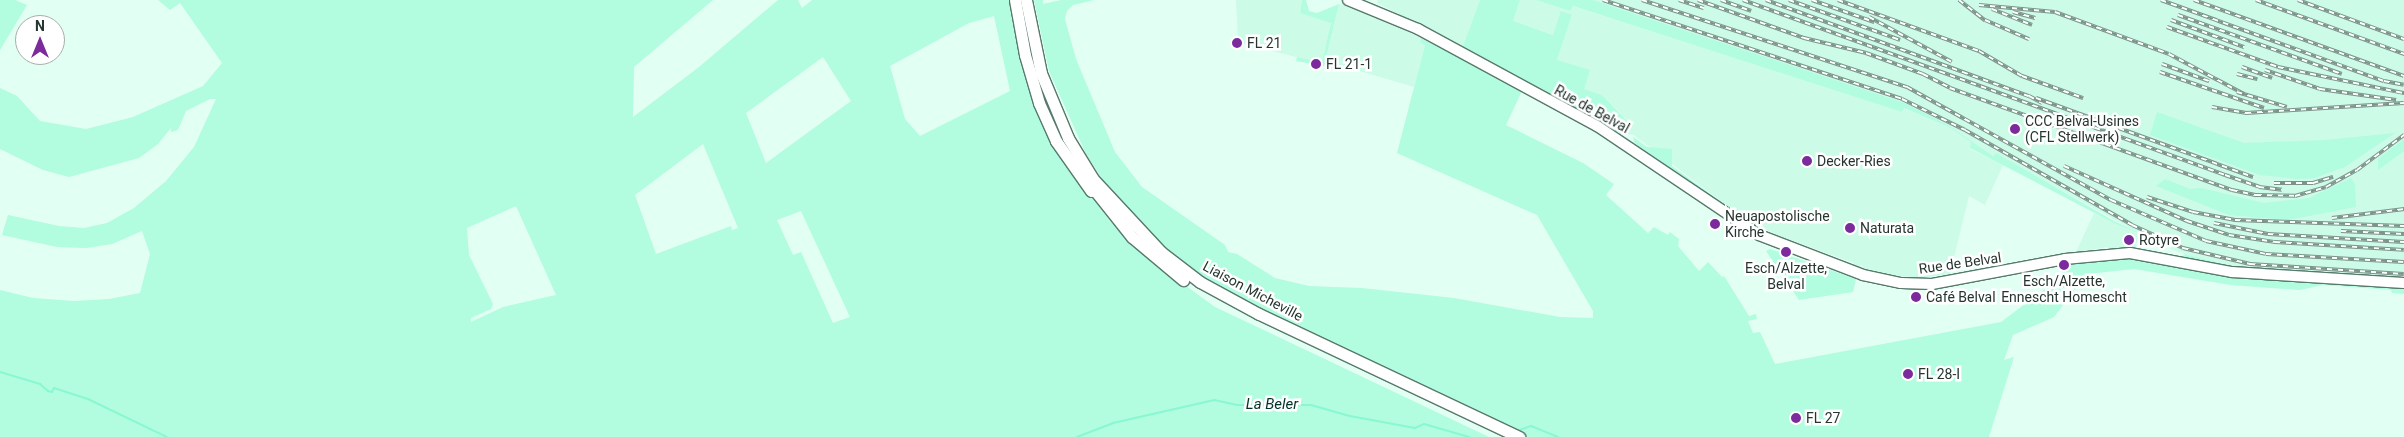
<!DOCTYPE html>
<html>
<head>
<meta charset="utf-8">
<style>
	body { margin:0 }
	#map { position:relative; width:2404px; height:437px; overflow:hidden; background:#e1fff3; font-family:Roboto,sans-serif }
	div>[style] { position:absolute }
	.built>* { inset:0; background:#ccfbe8 }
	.green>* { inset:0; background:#b2fce0 }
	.stream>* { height:2px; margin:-1px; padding:0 1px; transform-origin:1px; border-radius:1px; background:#89f8d2 }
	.roads { filter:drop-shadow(1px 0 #57796c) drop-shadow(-1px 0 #57796c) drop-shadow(0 1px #57796c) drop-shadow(0 -1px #57796c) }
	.major>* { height:10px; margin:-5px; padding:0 5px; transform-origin:5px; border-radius:5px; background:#fff }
	.highway>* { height:11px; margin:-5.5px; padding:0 5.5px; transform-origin:5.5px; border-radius:5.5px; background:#fff }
	.rail>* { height:4px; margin-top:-2px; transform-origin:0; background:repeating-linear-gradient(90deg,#fff 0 5.5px,#7d938a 0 11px); box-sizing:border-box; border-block:1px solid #7d938a }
	.dots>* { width:14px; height:14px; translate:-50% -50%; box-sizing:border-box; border:2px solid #fff; border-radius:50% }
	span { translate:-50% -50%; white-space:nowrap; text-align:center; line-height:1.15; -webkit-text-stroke:5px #fff; paint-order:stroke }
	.poi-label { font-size:14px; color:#26352f }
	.left { translate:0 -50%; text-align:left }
	.street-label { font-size:14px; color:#26352f }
	.water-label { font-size:15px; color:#003325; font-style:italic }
	.north { position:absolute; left:15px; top:15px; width:50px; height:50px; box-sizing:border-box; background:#fff; border:1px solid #a8aeac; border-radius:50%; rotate:0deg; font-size:14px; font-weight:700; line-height:20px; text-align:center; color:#26352f }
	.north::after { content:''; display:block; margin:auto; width:18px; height:22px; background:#7b2b9b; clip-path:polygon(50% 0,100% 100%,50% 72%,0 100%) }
</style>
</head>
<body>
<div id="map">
	<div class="built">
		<div style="clip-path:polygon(1236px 0,1302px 0,1300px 13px,1331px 22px,1323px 64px,1238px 42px)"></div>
		<div style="clip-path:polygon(1378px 0,1480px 0,1463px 47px,1377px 3px)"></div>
		<div style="clip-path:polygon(1520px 0,1536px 0,1570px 11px,1572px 6px,1903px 112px,1903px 108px,1949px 127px,1972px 142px,1970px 149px,2003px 165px,1985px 205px,1969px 196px,1950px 274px,1921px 278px,1891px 275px,1864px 268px,1861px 264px,1860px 268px,1852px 265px,1854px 263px,1777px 235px,1743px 218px,1634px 135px,1627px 134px,1630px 123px,1602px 95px,1584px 89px,1557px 60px,1572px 15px,1554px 35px,1513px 21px)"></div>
		<div style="clip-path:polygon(1593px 0,2404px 0,2404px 278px,2232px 266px,2184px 254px,2153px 242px,2136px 243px,2137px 254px,2109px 253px,2108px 247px,2076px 252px,2094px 213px,2153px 241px,1996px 154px,1993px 156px,1948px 125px,1905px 103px)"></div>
		<div style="clip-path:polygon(1339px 4px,1373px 15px,1421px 38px,1420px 42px,1425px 44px,1414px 87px,1329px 62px,1326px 58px)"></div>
	</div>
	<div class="green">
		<div style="clip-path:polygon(0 0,15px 0,27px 5px,0 50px)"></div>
		<div style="clip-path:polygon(evenodd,158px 0,713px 0,634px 67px,633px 117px,699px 67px,778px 0,798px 0,802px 8px,812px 0,1013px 0,1023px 53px,1066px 161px,1109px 220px,1145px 256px,1215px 307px,1489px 437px,0 437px,0 290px,33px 298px,74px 301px,109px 299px,140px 293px,150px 254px,142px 231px,112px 244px,86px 248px,57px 247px,2px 235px,8px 215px,59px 226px,84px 228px,107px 223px,134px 208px,166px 181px,194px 147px,216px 99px,210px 99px,186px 111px,178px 130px,171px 132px,171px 128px,158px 144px,139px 158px,69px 177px,43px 170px,0 149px,0 88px,17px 96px,40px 121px,86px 129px,133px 117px,203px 86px,222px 63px,180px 3px,170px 10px,158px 0,994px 16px,1010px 91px,920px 136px,905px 119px,890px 66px,969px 23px,994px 16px,158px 0,823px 57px,851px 101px,766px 163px,746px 113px,823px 57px,158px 0,703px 144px,738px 228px,732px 230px,731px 226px,656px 254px,635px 195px,703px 144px,158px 0,516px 206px,556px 295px,503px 307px,471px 322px,471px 318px,491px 309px,493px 304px,469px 255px,467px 228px,516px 206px,158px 0,801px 211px,850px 317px,833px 323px,801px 252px,793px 255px,777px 220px,801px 211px)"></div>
		<div style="clip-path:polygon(1034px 0,1043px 0,1043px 4px,1061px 0,1094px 0,1073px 5px,1067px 11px,1065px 19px,1076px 59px,1115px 152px,1142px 187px,1225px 245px,1228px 252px,1237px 254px,1275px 278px,1309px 286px,1362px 288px,1454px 298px,1560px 317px,1593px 318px,1593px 311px,1537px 215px,1397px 153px,1425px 45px,1420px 42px,1421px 38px,1444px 50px,1445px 48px,1517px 88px,1521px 93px,1506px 125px,1583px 163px,1614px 184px,1606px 195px,1648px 233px,1654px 227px,1668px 235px,1670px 232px,1679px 239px,1678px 246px,1699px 271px,1708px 262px,1722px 277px,1724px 276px,1749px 316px,1756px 314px,1757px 319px,1748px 321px,1753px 333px,1760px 332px,1775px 364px,2001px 322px,2061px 277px,2065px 259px,2109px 253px,2182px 261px,2184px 254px,2232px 266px,2267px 270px,2404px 278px,2404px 294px,2392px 293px,2391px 290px,2323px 285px,2300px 290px,2231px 285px,2134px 269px,2087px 274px,2054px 317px,2013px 335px,2004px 360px,2014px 357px,1989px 437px,1529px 437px,1262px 310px,1204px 279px,1165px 250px,1111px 193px,1086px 154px,1049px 71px)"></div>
		<div style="clip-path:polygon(1302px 0,1306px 0,1309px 11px,1317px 13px,1339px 4px,1326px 58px,1341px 69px,1296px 61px,1297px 57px,1322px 63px,1331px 23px,1300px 13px)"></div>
		<div style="clip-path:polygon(1480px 0,1520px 0,1513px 21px,1553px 35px,1561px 11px,1572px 15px,1557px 60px,1590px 70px,1584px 89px,1602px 95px,1630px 124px,1627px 134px,1621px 137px,1462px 49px)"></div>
		<div style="clip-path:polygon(1536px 0,1593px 0,1905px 103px,1948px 125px,1993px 156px,1996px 153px,2114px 221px,2154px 240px,2114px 223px,1970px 148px,1971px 142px,1949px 127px,1904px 108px,1902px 112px,1573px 6px,1570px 11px)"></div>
		<div style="clip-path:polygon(2157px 112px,2244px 143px,2325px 140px,2395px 133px,2345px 167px,2314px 178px,2297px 179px,2260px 175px,2150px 135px)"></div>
		<div style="clip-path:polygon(1633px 137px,1647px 147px,1672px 149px,1672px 166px,1736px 213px,1649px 157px,1634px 142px)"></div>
		<div style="clip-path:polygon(2404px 139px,2404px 151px,2378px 170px,2378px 159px)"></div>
		<div style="clip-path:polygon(2351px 178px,2355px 184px,2356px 207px,2288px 220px,2229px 215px,2156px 186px,2165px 179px,2190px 189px,2201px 188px,2264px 203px,2309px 198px)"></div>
		<div style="clip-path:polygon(1770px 249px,1856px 279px,1853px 292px,1799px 300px,1766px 251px)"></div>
	</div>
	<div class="stream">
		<div style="left:0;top:372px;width:42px;rotate:16.7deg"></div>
		<div style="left:40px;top:384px;width:11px;rotate:41deg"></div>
		<div style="left:48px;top:391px;width:4px;rotate:14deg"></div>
		<div style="left:52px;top:392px;width:4px;rotate:-63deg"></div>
		<div style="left:54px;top:388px;width:38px;rotate:18deg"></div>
		<div style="left:90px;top:400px;width:85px;rotate:25.7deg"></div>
		<div style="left:1517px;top:431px;width:15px;rotate:-20deg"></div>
		<div style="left:1531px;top:426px;width:29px;rotate:22deg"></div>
		<div style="left:1077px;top:437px;width:39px;rotate:-21deg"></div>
		<div style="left:1113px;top:423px;width:104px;rotate:-12.8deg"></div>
		<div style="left:1214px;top:400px;width:25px;rotate:12deg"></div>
		<div style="left:1238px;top:405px;width:73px"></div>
		<div style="left:1311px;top:405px;width:41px;rotate:15.8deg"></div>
		<div style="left:1350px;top:416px;width:66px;rotate:10.5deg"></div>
		<div style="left:1415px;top:428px;width:10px;rotate:-24deg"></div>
		<div style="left:1424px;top:424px;width:47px;rotate:16.1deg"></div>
	</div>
	<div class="roads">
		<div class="major">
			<div style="left:1348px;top:0;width:76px;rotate:22.5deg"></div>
			<div style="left:1418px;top:29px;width:204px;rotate:28.5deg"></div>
			<div style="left:1597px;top:126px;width:195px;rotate:33.9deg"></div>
			<div style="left:1759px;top:235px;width:111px;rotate:21deg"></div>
			<div style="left:1863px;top:275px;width:39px;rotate:12deg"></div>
			<div style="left:1901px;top:283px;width:31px;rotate:2deg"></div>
			<div style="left:1932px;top:284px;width:135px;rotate:-10.6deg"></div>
			<div style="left:2065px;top:259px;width:65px;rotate:-5.3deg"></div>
			<div style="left:2130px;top:253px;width:104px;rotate:10.6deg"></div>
			<div style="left:2232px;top:272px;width:172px;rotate:3.7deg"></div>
		</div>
		<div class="highway">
			<div style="left:1015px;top:0;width:56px;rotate:79.7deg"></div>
			<div style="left:1025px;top:55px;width:50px;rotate:73.7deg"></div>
			<div style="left:1039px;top:103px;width:42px;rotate:65.9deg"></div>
			<div style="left:1056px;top:141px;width:61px;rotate:55deg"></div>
			<div style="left:1026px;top:0;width:75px;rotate:78.4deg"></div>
			<div style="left:1041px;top:73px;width:70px;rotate:67.4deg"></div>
			<div style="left:1068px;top:138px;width:48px;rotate:58.6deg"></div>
			<div style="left:1093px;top:179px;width:100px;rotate:47deg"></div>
			<div style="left:1161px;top:252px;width:49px;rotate:37.6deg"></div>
			<div style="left:1200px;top:282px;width:67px;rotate:28.5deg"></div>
			<div style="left:1259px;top:314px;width:288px;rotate:25.3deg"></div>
			<div style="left:1089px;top:183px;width:69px;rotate:51.5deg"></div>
			<div style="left:1132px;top:237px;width:67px;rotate:40.1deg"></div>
		</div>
	</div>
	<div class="rail">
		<div style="left:1603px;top:0;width:315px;rotate:18.3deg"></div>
		<div style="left:1902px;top:99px;width:70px;rotate:26.2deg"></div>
		<div style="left:1965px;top:130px;width:192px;rotate:29.6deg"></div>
		<div style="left:2132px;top:225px;width:56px;rotate:24.3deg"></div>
		<div style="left:2183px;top:248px;width:69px;rotate:13.4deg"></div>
		<div style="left:2250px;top:264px;width:154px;rotate:3.7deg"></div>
		<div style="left:1642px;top:0;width:279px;rotate:18.2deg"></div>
		<div style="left:1907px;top:87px;width:233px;rotate:29deg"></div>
		<div style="left:2111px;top:200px;width:103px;rotate:23.3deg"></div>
		<div style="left:2206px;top:241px;width:61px;rotate:12.2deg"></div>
		<div style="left:2266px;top:254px;width:138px;rotate:3.3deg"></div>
		<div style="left:1679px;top:0;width:26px;rotate:18deg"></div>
		<div style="left:1698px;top:0;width:113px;rotate:19.7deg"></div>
		<div style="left:1804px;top:38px;width:64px;rotate:13.6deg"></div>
		<div style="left:1866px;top:53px;width:61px;rotate:20.2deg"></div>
		<div style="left:1923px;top:74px;width:30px;rotate:27deg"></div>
		<div style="left:1950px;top:88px;width:300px;rotate:19.9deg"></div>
		<div style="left:2232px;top:190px;width:25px;rotate:12deg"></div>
		<div style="left:2256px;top:195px;width:39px;rotate:1deg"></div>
		<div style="left:2295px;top:196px;width:32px;rotate:-16deg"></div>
		<div style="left:2326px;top:187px;width:35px;rotate:-29deg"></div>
		<div style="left:2357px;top:170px;width:59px;rotate:-36.7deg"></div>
		<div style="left:1721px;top:0;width:32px;rotate:20deg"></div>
		<div style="left:1743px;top:0;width:513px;rotate:19.95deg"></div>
		<div style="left:2225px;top:175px;width:36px;rotate:19deg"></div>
		<div style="left:2259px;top:187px;width:23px;rotate:7deg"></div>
		<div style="left:1766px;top:0;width:280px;rotate:20.1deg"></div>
		<div style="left:2029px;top:96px;width:15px;rotate:28deg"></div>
		<div style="left:1789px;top:0;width:118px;rotate:19.8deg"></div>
		<div style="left:1812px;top:0;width:66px;rotate:19.5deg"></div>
		<div style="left:1838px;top:0;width:150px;rotate:19.9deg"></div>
		<div style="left:1979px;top:51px;width:50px;rotate:30.2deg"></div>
		<div style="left:2022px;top:76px;width:65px;rotate:19.8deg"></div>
		<div style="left:1959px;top:0;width:33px;rotate:38deg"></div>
		<div style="left:1985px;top:20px;width:48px;rotate:23.4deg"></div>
		<div style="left:2161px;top:0;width:237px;rotate:20deg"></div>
		<div style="left:2384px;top:81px;width:20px;rotate:11deg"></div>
		<div style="left:2194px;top:0;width:223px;rotate:19.9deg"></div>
		<div style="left:2256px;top:0;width:158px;rotate:20deg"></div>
		<div style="left:2298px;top:0;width:113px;rotate:20.2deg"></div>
		<div style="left:1979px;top:5px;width:76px;rotate:5.3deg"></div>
		<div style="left:2055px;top:12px;width:121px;rotate:20.2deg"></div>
		<div style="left:2169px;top:54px;width:85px;rotate:28.1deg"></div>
		<div style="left:1992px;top:9px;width:43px;rotate:21.8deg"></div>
		<div style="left:2013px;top:12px;width:23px;rotate:15deg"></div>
		<div style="left:2178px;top:15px;width:174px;rotate:19.8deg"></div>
		<div style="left:1869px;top:17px;width:94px;rotate:28.5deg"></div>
		<div style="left:2171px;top:20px;width:78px;rotate:20.3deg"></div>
		<div style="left:2167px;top:27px;width:118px;rotate:19.8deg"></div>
		<div style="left:2278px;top:67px;width:129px;rotate:11.7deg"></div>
		<div style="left:2162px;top:64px;width:50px;rotate:19.9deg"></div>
		<div style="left:2242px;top:67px;width:32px;rotate:20deg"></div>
		<div style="left:2265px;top:70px;width:58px;rotate:19.1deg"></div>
		<div style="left:2320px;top:89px;width:77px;rotate:8.2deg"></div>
		<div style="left:2160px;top:72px;width:110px;rotate:19.1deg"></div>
		<div style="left:2237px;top:74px;width:21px;rotate:14deg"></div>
		<div style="left:2237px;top:92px;width:52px;rotate:16.7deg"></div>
		<div style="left:2036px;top:98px;width:231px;rotate:20deg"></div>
		<div style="left:2212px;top:107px;width:35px;rotate:10deg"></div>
		<div style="left:2246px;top:113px;width:158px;rotate:-3.6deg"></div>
		<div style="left:2064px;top:166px;width:135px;rotate:24.1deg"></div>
		<div style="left:2187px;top:221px;width:44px;rotate:18.4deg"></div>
		<div style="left:2229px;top:235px;width:47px;rotate:8.7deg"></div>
		<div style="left:2275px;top:242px;width:129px;rotate:3.5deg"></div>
		<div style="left:2274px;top:183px;width:39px"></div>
		<div style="left:2313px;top:183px;width:21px;rotate:-17deg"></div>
		<div style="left:2147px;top:197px;width:48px;rotate:18.1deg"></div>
		<div style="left:2193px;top:212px;width:43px;rotate:10.8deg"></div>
		<div style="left:2235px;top:220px;width:169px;rotate:2deg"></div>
		<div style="left:2332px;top:218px;width:73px;rotate:-7.1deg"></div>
		<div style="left:2214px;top:223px;width:55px;rotate:11.5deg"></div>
		<div style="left:2268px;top:234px;width:136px;rotate:3.4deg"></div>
		<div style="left:2341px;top:231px;width:63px;rotate:2.7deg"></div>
	</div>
	<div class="dots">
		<div style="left:1237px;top:43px;background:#7b2b9b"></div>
		<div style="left:1316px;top:64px;background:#7b2b9b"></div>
		<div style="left:2015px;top:129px;background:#7b2b9b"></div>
		<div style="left:1807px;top:161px;background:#7b2b9b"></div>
		<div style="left:1715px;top:224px;background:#7b2b9b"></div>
		<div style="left:1850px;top:228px;background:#7b2b9b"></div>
		<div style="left:2129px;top:240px;background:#7b2b9b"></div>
		<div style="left:1786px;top:252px;background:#7b2b9b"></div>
		<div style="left:2064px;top:265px;background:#7b2b9b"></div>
		<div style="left:1916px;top:297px;background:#7b2b9b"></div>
		<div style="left:1908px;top:374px;background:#7b2b9b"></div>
		<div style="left:1796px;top:418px;background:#7b2b9b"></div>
	</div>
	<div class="poi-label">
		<span class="left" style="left:1247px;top:43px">FL 21</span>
		<span class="left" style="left:1326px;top:64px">FL 21-1</span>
		<span class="left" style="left:2025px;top:129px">CCC Belval-Usines<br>(CFL Stellwerk)</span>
		<span class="left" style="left:1817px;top:161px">Decker-Ries</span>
		<span class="left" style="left:1725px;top:224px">Neuapostolische<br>Kirche</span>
		<span class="left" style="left:1860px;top:228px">Naturata</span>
		<span class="left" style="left:2139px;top:240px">Rotyre</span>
		<span style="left:1786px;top:276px">Esch/Alzette,<br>Belval</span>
		<span style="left:2064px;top:289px">Esch/Alzette,<br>Ennescht Homescht</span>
		<span class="left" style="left:1926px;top:297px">Café Belval</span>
		<span class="left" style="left:1918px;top:374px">FL 28-I</span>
		<span class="left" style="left:1806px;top:418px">FL 27</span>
	</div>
	<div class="street-label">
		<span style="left:1592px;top:109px;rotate:29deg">Rue de Belval</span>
		<span style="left:1960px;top:263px;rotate:-8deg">Rue de Belval</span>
		<span style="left:1253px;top:291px;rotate:28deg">Liaison Micheville</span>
	</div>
	<div class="water-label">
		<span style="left:1272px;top:405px">La Beler</span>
	</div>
	<div class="north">N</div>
</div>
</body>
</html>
